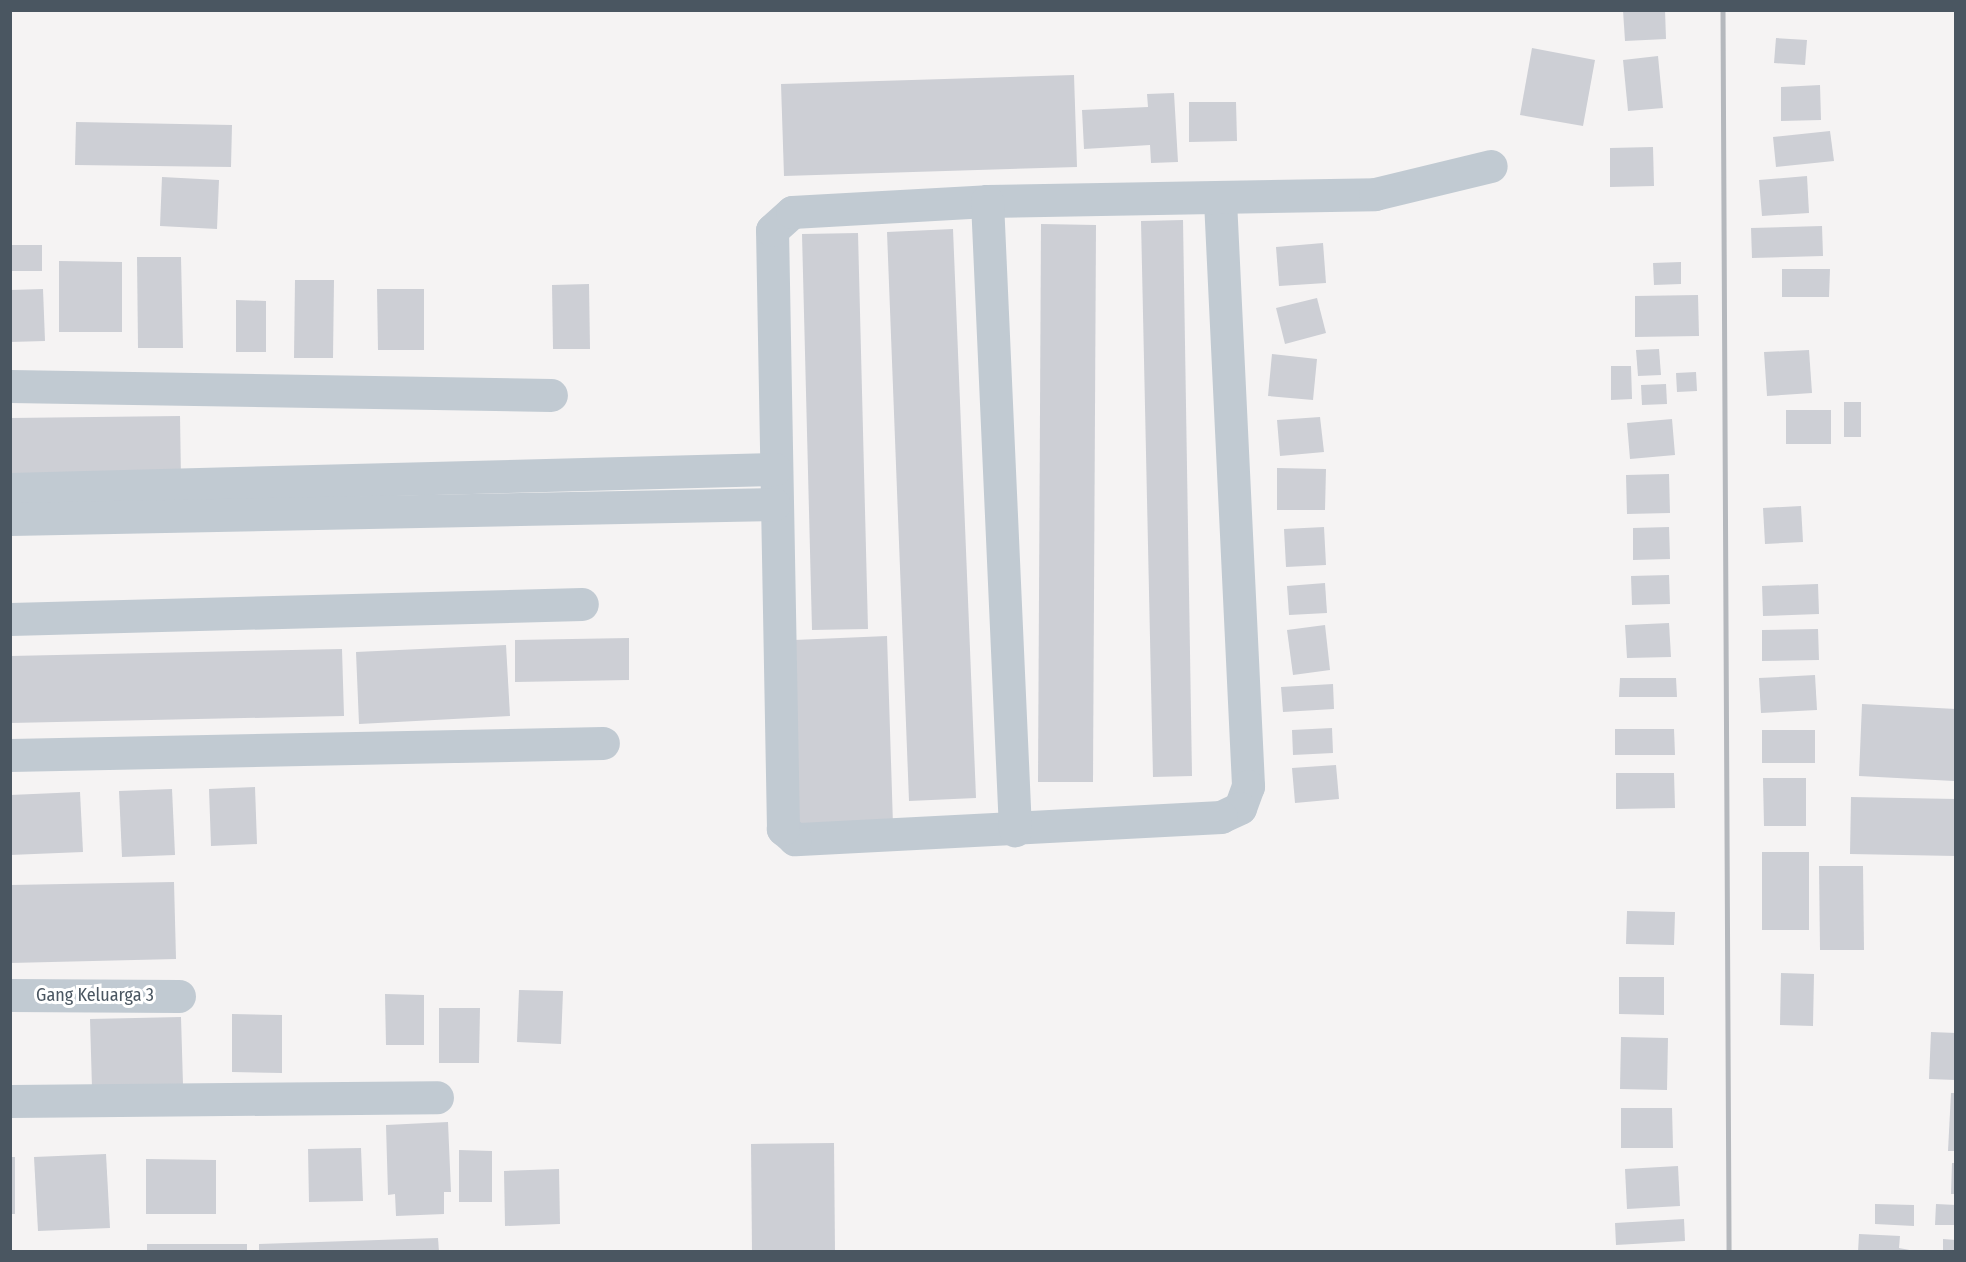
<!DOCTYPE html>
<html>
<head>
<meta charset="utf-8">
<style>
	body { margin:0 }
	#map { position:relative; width:1966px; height:1262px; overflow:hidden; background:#f5f3f3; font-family:"Fira Sans Condensed",sans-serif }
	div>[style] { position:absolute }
	.building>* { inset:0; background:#cdcfd5 }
	.minor>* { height:33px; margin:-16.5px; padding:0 16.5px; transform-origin:16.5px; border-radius:16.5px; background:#c1cad2 }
	.rail>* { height:4.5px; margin:-2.25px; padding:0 2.25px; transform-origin:2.25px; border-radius:2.25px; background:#b5b8bd }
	span { translate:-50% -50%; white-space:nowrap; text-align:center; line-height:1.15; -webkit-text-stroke:6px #fff; paint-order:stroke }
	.street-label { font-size:18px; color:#4a5661 }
	.frame { position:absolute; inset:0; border:12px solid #4a5661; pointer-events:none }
</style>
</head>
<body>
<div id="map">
	<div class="building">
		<div style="clip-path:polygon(1623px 10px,1665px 10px,1666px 39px,1625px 41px)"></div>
		<div style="clip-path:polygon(1776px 38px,1807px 40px,1805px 65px,1774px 63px)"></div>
		<div style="clip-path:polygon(1532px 48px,1595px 60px,1583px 126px,1520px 115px)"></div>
		<div style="clip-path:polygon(1658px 56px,1663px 108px,1628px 111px,1623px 60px)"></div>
		<div style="clip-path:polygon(1074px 75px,1077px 167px,784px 176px,781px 84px)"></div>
		<div style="clip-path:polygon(1820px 85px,1821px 120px,1781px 121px,1781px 87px)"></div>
		<div style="clip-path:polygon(1174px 93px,1178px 162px,1151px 163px,1150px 145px,1084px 149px,1082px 110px,1148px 107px,1147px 94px)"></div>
		<div style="clip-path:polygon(1189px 102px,1236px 102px,1237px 141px,1189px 142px)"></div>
		<div style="clip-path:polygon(76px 122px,232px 125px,231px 167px,75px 165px)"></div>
		<div style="clip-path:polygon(1830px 131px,1834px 161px,1776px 167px,1773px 137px)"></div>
		<div style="clip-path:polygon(1653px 147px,1654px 186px,1610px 187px,1610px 148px)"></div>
		<div style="clip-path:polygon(1807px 176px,1809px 213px,1762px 216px,1759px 180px)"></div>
		<div style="clip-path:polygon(162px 177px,219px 180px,217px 229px,160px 226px)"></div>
		<div style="clip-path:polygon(1183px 220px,1192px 776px,1153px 777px,1141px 221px)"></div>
		<div style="clip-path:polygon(1041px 224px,1096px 225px,1093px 782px,1038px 782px)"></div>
		<div style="clip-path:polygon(1822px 226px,1823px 256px,1752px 258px,1751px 228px)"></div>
		<div style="clip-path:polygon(953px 229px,976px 798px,909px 801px,887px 232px)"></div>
		<div style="clip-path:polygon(858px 233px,868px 629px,812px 630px,802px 234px)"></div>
		<div style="clip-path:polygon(1323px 243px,1326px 283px,1279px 286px,1276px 247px)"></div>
		<div style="clip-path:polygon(10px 245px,42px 245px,42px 271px,10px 271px)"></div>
		<div style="clip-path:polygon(137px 257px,181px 257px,183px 348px,138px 348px)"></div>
		<div style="clip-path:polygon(59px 261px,122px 262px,122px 332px,59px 332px)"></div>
		<div style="clip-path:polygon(1681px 262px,1681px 284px,1654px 285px,1653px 263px)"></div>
		<div style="clip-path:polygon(1782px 269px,1830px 269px,1829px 297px,1782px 297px)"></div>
		<div style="clip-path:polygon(295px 280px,334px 280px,333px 358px,294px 358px)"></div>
		<div style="clip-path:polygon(589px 284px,590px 349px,553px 349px,552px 285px)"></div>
		<div style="clip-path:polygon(43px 289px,45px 341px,10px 342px,10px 290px)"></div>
		<div style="clip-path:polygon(377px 289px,424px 289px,424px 350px,378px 350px)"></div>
		<div style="clip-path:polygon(1698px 295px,1699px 336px,1635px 337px,1635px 296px)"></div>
		<div style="clip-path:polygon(1317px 298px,1326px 333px,1285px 344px,1276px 308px)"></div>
		<div style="clip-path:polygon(236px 300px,266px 301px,266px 352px,236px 352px)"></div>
		<div style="clip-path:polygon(1659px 349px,1661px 375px,1638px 376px,1636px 350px)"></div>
		<div style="clip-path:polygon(1809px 350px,1812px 393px,1767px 396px,1764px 352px)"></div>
		<div style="clip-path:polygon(1272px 354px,1317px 359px,1313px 400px,1268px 396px)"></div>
		<div style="clip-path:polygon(1611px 366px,1631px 366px,1632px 399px,1611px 400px)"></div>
		<div style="clip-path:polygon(1696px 372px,1697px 391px,1677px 392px,1676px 373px)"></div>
		<div style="clip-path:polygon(1666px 384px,1667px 404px,1642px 405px,1641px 385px)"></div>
		<div style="clip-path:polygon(1844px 402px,1861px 402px,1861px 437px,1844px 437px)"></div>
		<div style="clip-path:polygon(1786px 410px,1831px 410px,1831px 444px,1786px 444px)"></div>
		<div style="clip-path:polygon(180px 416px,181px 480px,10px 483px,10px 418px)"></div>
		<div style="clip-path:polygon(1320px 417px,1324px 452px,1280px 456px,1277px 420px)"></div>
		<div style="clip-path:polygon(1672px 419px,1675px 455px,1630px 459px,1627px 423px)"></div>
		<div style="clip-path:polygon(1277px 468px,1326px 469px,1325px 510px,1277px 510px)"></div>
		<div style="clip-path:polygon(1669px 474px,1670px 513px,1627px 514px,1626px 475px)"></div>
		<div style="clip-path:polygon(1801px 506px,1803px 542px,1765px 544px,1763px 508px)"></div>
		<div style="clip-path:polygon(1324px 527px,1326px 565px,1286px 567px,1284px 529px)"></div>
		<div style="clip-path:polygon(1669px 527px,1670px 559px,1633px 560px,1633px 528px)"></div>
		<div style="clip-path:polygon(1669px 575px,1670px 604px,1632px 605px,1631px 576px)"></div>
		<div style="clip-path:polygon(1325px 583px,1327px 613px,1289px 615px,1287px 586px)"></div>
		<div style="clip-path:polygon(1818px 584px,1819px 614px,1763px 616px,1762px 586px)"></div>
		<div style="clip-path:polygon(1669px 623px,1671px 657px,1627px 658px,1625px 625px)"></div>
		<div style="clip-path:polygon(1325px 625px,1330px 670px,1293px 675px,1287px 630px)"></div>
		<div style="clip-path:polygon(1818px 629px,1819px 660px,1762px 661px,1762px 630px)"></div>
		<div style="clip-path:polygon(887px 636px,893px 825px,799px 828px,794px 640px)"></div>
		<div style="clip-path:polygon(629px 638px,629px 680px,515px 682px,515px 640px)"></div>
		<div style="clip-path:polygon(506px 645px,510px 716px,359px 724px,356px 652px)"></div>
		<div style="clip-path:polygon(342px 649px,344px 716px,10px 723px,10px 656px)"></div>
		<div style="clip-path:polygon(1815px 675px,1817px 710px,1761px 713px,1759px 678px)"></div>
		<div style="clip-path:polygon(1620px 678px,1676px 678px,1677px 697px,1619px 697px)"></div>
		<div style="clip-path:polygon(1333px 684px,1334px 709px,1283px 712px,1281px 687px)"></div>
		<div style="clip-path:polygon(1862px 704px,1956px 709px,1954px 781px,1859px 776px)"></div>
		<div style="clip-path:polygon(1332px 728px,1333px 753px,1293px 755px,1292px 730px)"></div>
		<div style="clip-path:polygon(1615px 729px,1674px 729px,1675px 755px,1615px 755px)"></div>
		<div style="clip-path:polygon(1762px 730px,1815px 730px,1815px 763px,1762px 763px)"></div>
		<div style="clip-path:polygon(1336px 765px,1339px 799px,1295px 803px,1292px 768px)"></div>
		<div style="clip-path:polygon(1616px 773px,1674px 773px,1675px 808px,1616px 809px)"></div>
		<div style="clip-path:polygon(1763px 778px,1806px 778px,1806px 826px,1764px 826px)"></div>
		<div style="clip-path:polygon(255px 787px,257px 844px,211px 846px,209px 789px)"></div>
		<div style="clip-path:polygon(172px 789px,175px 855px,122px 857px,119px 791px)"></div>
		<div style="clip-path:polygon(80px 792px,83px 852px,10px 855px,10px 795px)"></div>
		<div style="clip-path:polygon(1851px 797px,1956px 799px,1956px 856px,1850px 854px)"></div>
		<div style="clip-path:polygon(1762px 852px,1809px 852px,1809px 930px,1762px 930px)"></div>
		<div style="clip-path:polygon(1819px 866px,1863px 866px,1864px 950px,1820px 950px)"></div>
		<div style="clip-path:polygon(174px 882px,176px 959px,10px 963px,10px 885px)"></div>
		<div style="clip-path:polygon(1627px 911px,1675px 912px,1674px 945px,1626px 944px)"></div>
		<div style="clip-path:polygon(1781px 973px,1814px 974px,1813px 1026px,1780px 1025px)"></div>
		<div style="clip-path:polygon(1619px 977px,1664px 977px,1664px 1015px,1619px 1014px)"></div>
		<div style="clip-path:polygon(519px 990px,563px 991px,561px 1044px,517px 1042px)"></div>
		<div style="clip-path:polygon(385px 994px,424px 995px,424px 1045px,386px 1045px)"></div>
		<div style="clip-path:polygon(439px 1008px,480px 1008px,479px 1063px,439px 1063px)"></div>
		<div style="clip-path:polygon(232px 1014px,282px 1015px,282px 1073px,232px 1072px)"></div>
		<div style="clip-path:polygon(181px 1017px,183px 1085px,92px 1088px,90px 1019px)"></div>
		<div style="clip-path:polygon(1931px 1032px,1956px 1033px,1956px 1080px,1929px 1079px)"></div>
		<div style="clip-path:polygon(1621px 1037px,1668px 1038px,1667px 1090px,1620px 1089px)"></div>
		<div style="clip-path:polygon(1951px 1093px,1956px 1093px,1956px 1151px,1948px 1151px)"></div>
		<div style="clip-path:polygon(1621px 1108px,1672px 1108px,1673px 1148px,1621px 1148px)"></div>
		<div style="clip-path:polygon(448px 1122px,451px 1192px,444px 1192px,444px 1214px,396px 1216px,395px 1194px,388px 1195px,386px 1125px)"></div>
		<div style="clip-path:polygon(834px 1143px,835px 1252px,752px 1252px,751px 1144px)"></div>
		<div style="clip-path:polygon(361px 1148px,363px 1201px,309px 1202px,308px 1149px)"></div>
		<div style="clip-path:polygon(459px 1150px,492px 1151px,492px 1202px,459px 1202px)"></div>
		<div style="clip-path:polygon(106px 1154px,110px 1228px,38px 1231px,34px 1157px)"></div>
		<div style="clip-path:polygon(10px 1157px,15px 1157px,15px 1214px,10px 1214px)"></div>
		<div style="clip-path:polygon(146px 1159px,216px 1160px,216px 1214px,146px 1214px)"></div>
		<div style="clip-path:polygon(1952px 1163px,1956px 1163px,1956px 1194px,1951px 1194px)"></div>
		<div style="clip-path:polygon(1678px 1166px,1680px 1206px,1627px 1209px,1625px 1169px)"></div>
		<div style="clip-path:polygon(559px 1169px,560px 1224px,505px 1226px,504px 1171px)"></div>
		<div style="clip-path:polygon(1875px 1204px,1914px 1205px,1914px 1226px,1875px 1224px)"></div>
		<div style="clip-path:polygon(1936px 1204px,1956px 1205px,1956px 1225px,1935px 1225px)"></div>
		<div style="clip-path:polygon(1684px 1219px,1685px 1241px,1616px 1245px,1615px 1223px)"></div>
		<div style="clip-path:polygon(1859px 1234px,1900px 1236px,1899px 1248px,1920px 1252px,1858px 1252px)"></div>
		<div style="clip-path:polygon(438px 1238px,439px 1252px,259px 1252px,259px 1244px)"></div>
		<div style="clip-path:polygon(1943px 1239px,1956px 1240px,1956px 1252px,1943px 1252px)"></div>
		<div style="clip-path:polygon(147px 1244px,247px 1244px,247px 1252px,147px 1252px)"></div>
	</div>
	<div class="minor">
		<div style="left:1220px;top:200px;width:587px;rotate:87.26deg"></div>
		<div style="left:1248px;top:786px;width:23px;rotate:110deg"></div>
		<div style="left:1240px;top:808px;width:21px;rotate:155deg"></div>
		<div style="left:1221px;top:817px;width:427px;rotate:177deg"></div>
		<div style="left:795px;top:839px;width:16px;rotate:-140deg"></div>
		<div style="left:783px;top:829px;width:599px;rotate:-91.05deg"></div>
		<div style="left:772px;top:230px;width:27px;rotate:-42deg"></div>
		<div style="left:792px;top:212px;width:195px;rotate:-3.2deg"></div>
		<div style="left:987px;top:201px;width:388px;rotate:-1deg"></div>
		<div style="left:1375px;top:194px;width:119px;rotate:-13.6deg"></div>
		<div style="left:987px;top:201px;width:630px;rotate:87.45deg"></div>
		<div style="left:10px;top:386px;width:541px;rotate:0.95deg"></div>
		<div style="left:10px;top:489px;width:765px;rotate:-1.5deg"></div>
		<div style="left:10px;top:519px;width:764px;rotate:-1.12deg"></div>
		<div style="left:10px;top:619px;width:572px;rotate:-1.5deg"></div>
		<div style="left:10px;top:755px;width:593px;rotate:-1.16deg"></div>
		<div style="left:10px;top:995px;width:169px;rotate:0.3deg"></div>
		<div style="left:10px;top:1101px;width:427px;rotate:-0.5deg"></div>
	</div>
	<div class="rail">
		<div style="left:1723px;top:10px;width:1242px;rotate:89.72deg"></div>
	</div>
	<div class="street-label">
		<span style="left:95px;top:995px">Gang Keluarga 3</span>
	</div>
	<div class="frame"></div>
</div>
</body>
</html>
